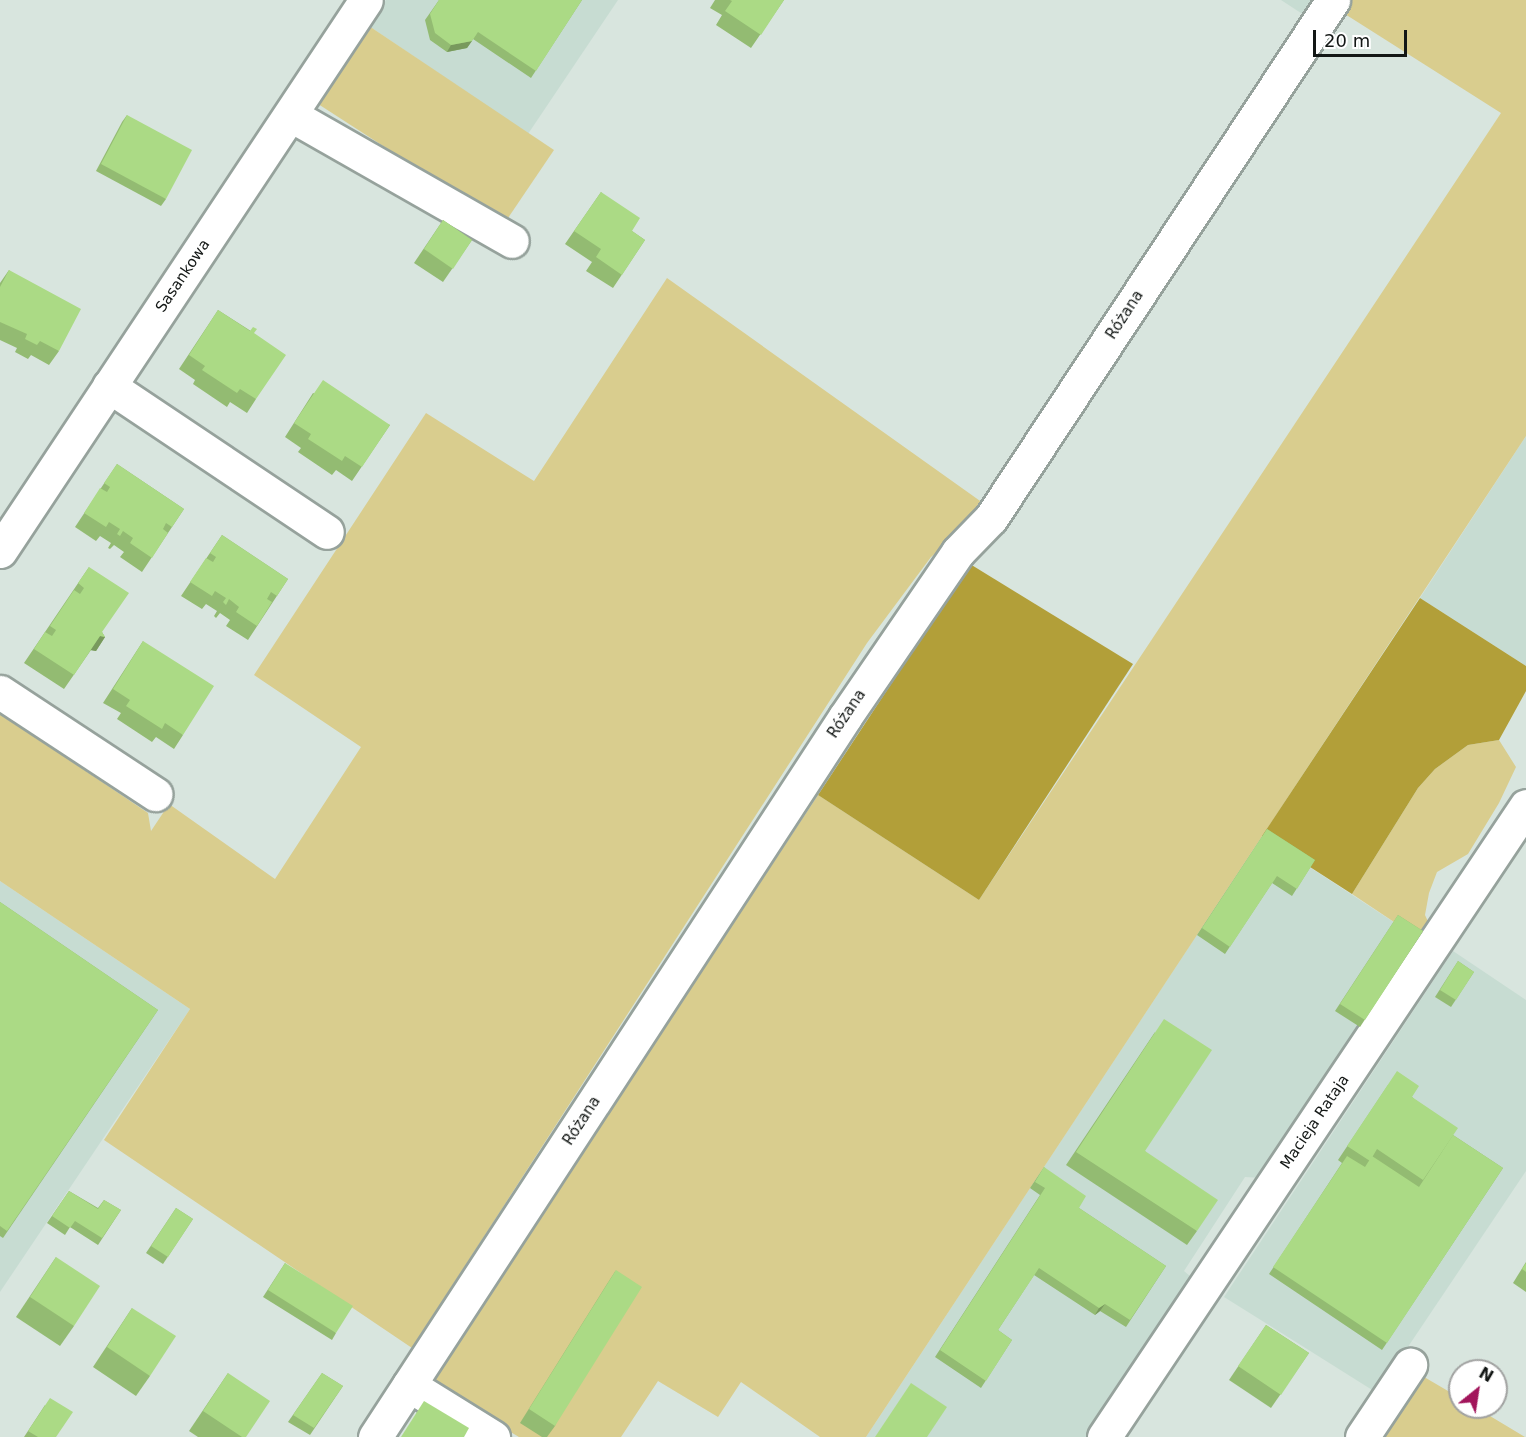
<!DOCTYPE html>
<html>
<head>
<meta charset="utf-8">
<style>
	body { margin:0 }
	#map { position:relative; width:1526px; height:1437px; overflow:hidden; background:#d8e5de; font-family:"DejaVu Sans",sans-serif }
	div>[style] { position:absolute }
	.built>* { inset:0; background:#c7dcd2 }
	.green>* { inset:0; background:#d9cd8e }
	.forest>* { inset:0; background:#b29f39 }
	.roads { filter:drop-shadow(2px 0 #96a29c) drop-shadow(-2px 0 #96a29c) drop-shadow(0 2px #96a29c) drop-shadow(0 -2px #96a29c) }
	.minor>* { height:33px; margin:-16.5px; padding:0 16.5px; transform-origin:16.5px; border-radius:16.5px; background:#fff }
	.wall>* { inset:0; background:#93bb72 }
	.shaded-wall>* { inset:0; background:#78995d }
	.building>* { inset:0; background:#abda85 }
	span { translate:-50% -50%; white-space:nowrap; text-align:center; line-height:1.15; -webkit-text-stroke:5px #fff; paint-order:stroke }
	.street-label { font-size:15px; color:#131715 }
	.north { position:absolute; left:1448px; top:1359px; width:60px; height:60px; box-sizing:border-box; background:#fff; border:2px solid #a1a2a1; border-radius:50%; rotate:30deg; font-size:16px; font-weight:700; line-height:24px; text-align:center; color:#131715 }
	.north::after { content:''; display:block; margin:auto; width:21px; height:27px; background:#a2155b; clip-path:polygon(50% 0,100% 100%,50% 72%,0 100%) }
	.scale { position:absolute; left:1313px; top:30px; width:94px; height:27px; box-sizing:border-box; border:3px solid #131715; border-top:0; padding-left:8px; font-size:18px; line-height:21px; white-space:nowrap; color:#131715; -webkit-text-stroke:4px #fff; paint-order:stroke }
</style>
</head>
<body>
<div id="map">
	<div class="built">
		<div style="clip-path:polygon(386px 0,618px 0,528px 134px,369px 26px)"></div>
		<div style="clip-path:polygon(1281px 0,1318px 0,1307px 17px)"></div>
		<div style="clip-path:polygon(1526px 436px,1526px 666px,1420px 598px)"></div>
		<div style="clip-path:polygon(1262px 836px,1418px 938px,1263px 1178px,1245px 1177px,1184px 1271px,1197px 1282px,1092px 1437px,866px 1437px)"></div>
		<div style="clip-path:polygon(0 881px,190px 1009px,0 1292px)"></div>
		<div style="clip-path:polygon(1453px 951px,1526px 1000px,1526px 1171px,1377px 1393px,1224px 1297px)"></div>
	</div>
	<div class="green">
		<div style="clip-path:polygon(1344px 0,1526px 0,1526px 436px,866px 1437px,820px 1437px,741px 1382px,718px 1417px,658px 1381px,621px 1437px,519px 1437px,429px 1384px,818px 795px,979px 900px,1501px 113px,1337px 9px)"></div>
		<div style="clip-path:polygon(369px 26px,554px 150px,504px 224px,315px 102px)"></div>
		<div style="clip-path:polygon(667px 278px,990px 508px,931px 557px,867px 643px,412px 1348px,104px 1140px,190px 1009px,0 881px,0 713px,148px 813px,151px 831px,169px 804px,275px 879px,361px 747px,254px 675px,426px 413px,534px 481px)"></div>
		<div style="clip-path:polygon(1499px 740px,1516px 767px,1499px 803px,1468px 854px,1437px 872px,1429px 893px,1425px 915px,1431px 928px,1418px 938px,1352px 894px,1418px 788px,1435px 769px,1468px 745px)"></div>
		<div style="clip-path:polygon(1419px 1374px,1460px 1398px,1460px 1407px,1475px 1407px,1525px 1437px,1377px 1437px)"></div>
	</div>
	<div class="forest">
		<div style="clip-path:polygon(970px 564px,1133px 664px,979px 900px,818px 795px)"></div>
		<div style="clip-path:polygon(1420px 598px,1526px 666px,1526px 691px,1499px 740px,1468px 745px,1435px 769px,1418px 788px,1352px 894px,1262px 836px)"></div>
	</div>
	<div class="roads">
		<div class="minor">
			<div style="left:291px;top:115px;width:254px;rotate:29.7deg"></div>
			<div style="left:109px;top:386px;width:262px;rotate:33.8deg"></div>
			<div style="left:0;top:551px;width:661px;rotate:-56.41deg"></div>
			<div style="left:0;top:692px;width:186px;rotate:33.3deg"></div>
			<div style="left:409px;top:1385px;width:99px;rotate:31.8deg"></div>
			<div style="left:375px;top:1437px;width:860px;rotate:-56.86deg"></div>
			<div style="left:845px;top:717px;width:200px;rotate:-55.6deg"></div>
			<div style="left:958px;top:552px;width:47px;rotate:-45.9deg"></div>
			<div style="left:991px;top:518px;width:621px;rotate:-56.57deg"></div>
			<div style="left:1104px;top:1437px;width:759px;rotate:-56.23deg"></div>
			<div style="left:1362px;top:1437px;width:87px;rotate:-56.3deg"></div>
		</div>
	</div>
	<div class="wall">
		<div style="clip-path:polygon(439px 0,582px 0,531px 78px,473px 39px,467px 48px,447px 52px,430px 40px,425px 20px)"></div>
		<div style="clip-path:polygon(715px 0,784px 0,751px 48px,716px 25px,722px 15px,710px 8px)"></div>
		<div style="clip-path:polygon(127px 115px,166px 199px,161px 206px,96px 171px,122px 122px)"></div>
		<div style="clip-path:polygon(601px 192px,632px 231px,645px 240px,613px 288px,586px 271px,592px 262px,565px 244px)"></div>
		<div style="clip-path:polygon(443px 220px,472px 240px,443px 282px,414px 263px)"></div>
		<div style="clip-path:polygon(9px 270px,59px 351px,49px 365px,31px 355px,28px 359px,15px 352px,17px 348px,0 340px,0 283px)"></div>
		<div style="clip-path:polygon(218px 310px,254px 333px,256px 399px,247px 413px,230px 402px,227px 407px,193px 384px,195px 380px,179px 369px)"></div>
		<div style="clip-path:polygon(313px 393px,390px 425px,352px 481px,336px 470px,332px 475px,298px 452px,301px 448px,285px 437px)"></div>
		<div style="clip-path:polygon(117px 464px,184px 509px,142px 572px,120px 557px,124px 552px,114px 545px,110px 549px,108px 548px,111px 543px,100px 536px,96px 541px,75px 527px)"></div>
		<div style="clip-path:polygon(222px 535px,288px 579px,248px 640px,226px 626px,230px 620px,220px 613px,216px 618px,214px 616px,217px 611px,206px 604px,202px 609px,181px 596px)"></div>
		<div style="clip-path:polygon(89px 567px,102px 632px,105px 637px,96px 651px,91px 650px,64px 689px,24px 663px)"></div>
		<div style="clip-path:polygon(143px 641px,183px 735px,174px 749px,156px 737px,152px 742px,117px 719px,121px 713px,103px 703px)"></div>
		<div style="clip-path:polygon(1267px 829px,1315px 860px,1292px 896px,1272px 883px,1225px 954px,1197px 935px)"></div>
		<div style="clip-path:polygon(0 902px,158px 1010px,3px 1238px,0 1236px)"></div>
		<div style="clip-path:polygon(1398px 915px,1423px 931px,1360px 1027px,1335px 1011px)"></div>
		<div style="clip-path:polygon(1458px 961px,1474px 972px,1451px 1007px,1435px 997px)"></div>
		<div style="clip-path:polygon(1155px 1032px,1145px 1151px,1197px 1231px,1187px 1245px,1066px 1165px)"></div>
		<div style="clip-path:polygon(1388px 1085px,1412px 1097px,1453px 1135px,1503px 1168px,1382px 1350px,1269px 1274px,1342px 1163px,1338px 1160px)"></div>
		<div style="clip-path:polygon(1044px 1167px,1079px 1208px,1166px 1266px,1126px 1327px,1100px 1311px,1095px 1315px,1034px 1275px,998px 1330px,1012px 1340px,981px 1388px,935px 1357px,1040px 1195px,1030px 1188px)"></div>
		<div style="clip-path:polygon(69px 1191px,98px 1208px,104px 1200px,121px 1210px,98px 1245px,70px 1227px,65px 1235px,47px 1223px)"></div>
		<div style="clip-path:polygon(176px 1208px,193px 1219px,163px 1264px,146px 1253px)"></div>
		<div style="clip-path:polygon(56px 1257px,74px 1326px,60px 1346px,16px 1317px)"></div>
		<div style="clip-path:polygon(1526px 1262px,1526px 1292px,1513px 1283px)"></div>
		<div style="clip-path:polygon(285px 1263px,336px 1333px,332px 1340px,263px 1297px)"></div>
		<div style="clip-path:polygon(616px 1270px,555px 1426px,547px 1437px,542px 1437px,520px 1423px,607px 1284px)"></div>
		<div style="clip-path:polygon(132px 1308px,150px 1376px,136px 1396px,93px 1367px)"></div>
		<div style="clip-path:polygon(1266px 1325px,1309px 1353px,1271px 1408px,1229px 1380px)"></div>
		<div style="clip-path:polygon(228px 1373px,246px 1437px,198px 1437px,189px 1431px)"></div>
		<div style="clip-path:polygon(322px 1373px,343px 1386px,310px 1435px,288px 1422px)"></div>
		<div style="clip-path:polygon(45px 1405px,56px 1437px,24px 1437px)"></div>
	</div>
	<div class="shaded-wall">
		<div style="clip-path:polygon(472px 41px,467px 48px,447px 52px,451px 45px)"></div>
		<div style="clip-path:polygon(100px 636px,105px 637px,96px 651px,90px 650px)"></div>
		<div style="clip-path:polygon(1105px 1304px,1100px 1311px,1095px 1315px,1099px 1308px)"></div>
	</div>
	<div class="building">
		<div style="clip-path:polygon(439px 0,582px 0,536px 71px,478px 32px,472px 41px,451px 45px,435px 33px,430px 14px)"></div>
		<div style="clip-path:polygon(730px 0,784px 0,761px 35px,725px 11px,732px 1px)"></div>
		<div style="clip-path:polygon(127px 115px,192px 150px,166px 199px,101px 164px)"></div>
		<div style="clip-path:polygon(601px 192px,640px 218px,632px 231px,645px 240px,622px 275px,596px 257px,601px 249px,574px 231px)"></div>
		<div style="clip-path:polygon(443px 220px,472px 240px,453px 269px,424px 249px)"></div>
		<div style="clip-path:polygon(9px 270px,81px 309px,59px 351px,40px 341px,37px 345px,25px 339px,27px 334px,0 322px,0 287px)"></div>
		<div style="clip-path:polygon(218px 310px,250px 331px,253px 327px,257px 329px,254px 333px,286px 355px,256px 399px,240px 389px,237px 393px,202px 370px,205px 366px,189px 355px)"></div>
		<div style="clip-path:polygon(323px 380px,390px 425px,362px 467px,345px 456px,342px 461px,308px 439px,311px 434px,294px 423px)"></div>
		<div style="clip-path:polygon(117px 464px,184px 509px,172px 527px,166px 523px,163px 529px,168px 533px,152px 558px,130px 543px,133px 538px,123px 531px,120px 536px,117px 534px,120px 529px,109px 522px,106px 527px,84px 513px,100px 488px,107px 492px,110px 487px,104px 483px)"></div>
		<div style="clip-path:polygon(222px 535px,288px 579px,277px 596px,271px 592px,267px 599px,272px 602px,257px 626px,236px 612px,239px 607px,229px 599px,226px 605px,223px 602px,226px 598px,215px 591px,212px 596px,190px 582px,206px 558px,213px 562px,216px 557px,210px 553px)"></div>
		<div style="clip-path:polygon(89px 567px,129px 593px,102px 632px,105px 637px,100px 636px,74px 675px,34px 649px,45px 632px,52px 636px,56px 630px,50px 626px,74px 590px,80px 594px,84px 588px,78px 583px)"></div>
		<div style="clip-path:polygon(143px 641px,214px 686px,183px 735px,165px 723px,162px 729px,126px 706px,130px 700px,113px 689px)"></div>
		<div style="clip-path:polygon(1267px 829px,1315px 860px,1297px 889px,1277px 876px,1230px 947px,1202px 928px)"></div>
		<div style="clip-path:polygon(0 902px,158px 1010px,7px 1231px,0 1226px)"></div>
		<div style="clip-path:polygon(1398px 915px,1423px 931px,1365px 1020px,1340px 1004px)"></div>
		<div style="clip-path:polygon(1458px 961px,1474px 972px,1456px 1000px,1440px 990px)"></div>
		<div style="clip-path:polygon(1164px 1019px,1212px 1050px,1145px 1151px,1218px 1200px,1197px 1231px,1076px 1152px)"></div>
		<div style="clip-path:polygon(1397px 1071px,1419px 1086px,1412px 1097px,1458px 1128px,1423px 1180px,1377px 1149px,1370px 1161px,1347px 1146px)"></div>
		<div style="clip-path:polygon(1453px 1135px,1503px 1168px,1387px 1343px,1273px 1267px,1347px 1156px,1365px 1167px,1372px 1156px,1419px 1187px)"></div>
		<div style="clip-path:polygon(1044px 1167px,1086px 1196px,1079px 1208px,1166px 1266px,1130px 1320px,1105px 1304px,1099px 1308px,1039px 1268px,998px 1330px,1012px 1340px,986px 1381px,940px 1350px,1045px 1188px,1035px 1182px)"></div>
		<div style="clip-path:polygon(69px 1191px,98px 1209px,104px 1200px,121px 1210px,102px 1238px,75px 1221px,70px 1228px,52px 1216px)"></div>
		<div style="clip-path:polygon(176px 1208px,193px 1219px,168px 1257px,151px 1246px)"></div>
		<div style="clip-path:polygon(56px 1257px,100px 1286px,74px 1326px,30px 1297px)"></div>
		<div style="clip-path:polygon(285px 1263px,353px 1306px,336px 1333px,268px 1290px)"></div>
		<div style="clip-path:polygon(1526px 1263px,1526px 1272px,1522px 1269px)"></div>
		<div style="clip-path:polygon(616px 1270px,642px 1287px,555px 1426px,529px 1409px)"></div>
		<div style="clip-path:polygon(132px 1308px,176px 1336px,150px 1376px,107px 1347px)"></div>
		<div style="clip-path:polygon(1266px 1325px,1309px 1353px,1281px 1395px,1238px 1366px)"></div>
		<div style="clip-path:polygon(228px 1373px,270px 1401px,246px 1437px,242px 1437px,203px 1411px)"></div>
		<div style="clip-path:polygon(322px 1373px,343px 1386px,314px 1428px,293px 1415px)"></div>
		<div style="clip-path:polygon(911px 1383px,947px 1407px,927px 1437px,875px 1437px)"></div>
		<div style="clip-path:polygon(50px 1398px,73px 1412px,56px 1437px,38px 1437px,28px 1431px)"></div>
		<div style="clip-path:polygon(424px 1401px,469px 1428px,464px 1437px,401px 1437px)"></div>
	</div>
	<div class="street-label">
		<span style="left:183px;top:276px;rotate:-56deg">Sasankowa</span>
		<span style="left:1125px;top:315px;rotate:-57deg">Różana</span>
		<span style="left:847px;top:714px;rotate:-56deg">Różana</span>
		<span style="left:582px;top:1121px;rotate:-57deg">Różana</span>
		<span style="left:1315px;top:1122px;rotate:-56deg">Macieja Rataja</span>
	</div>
	<div class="north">N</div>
	<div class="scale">20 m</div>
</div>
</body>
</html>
